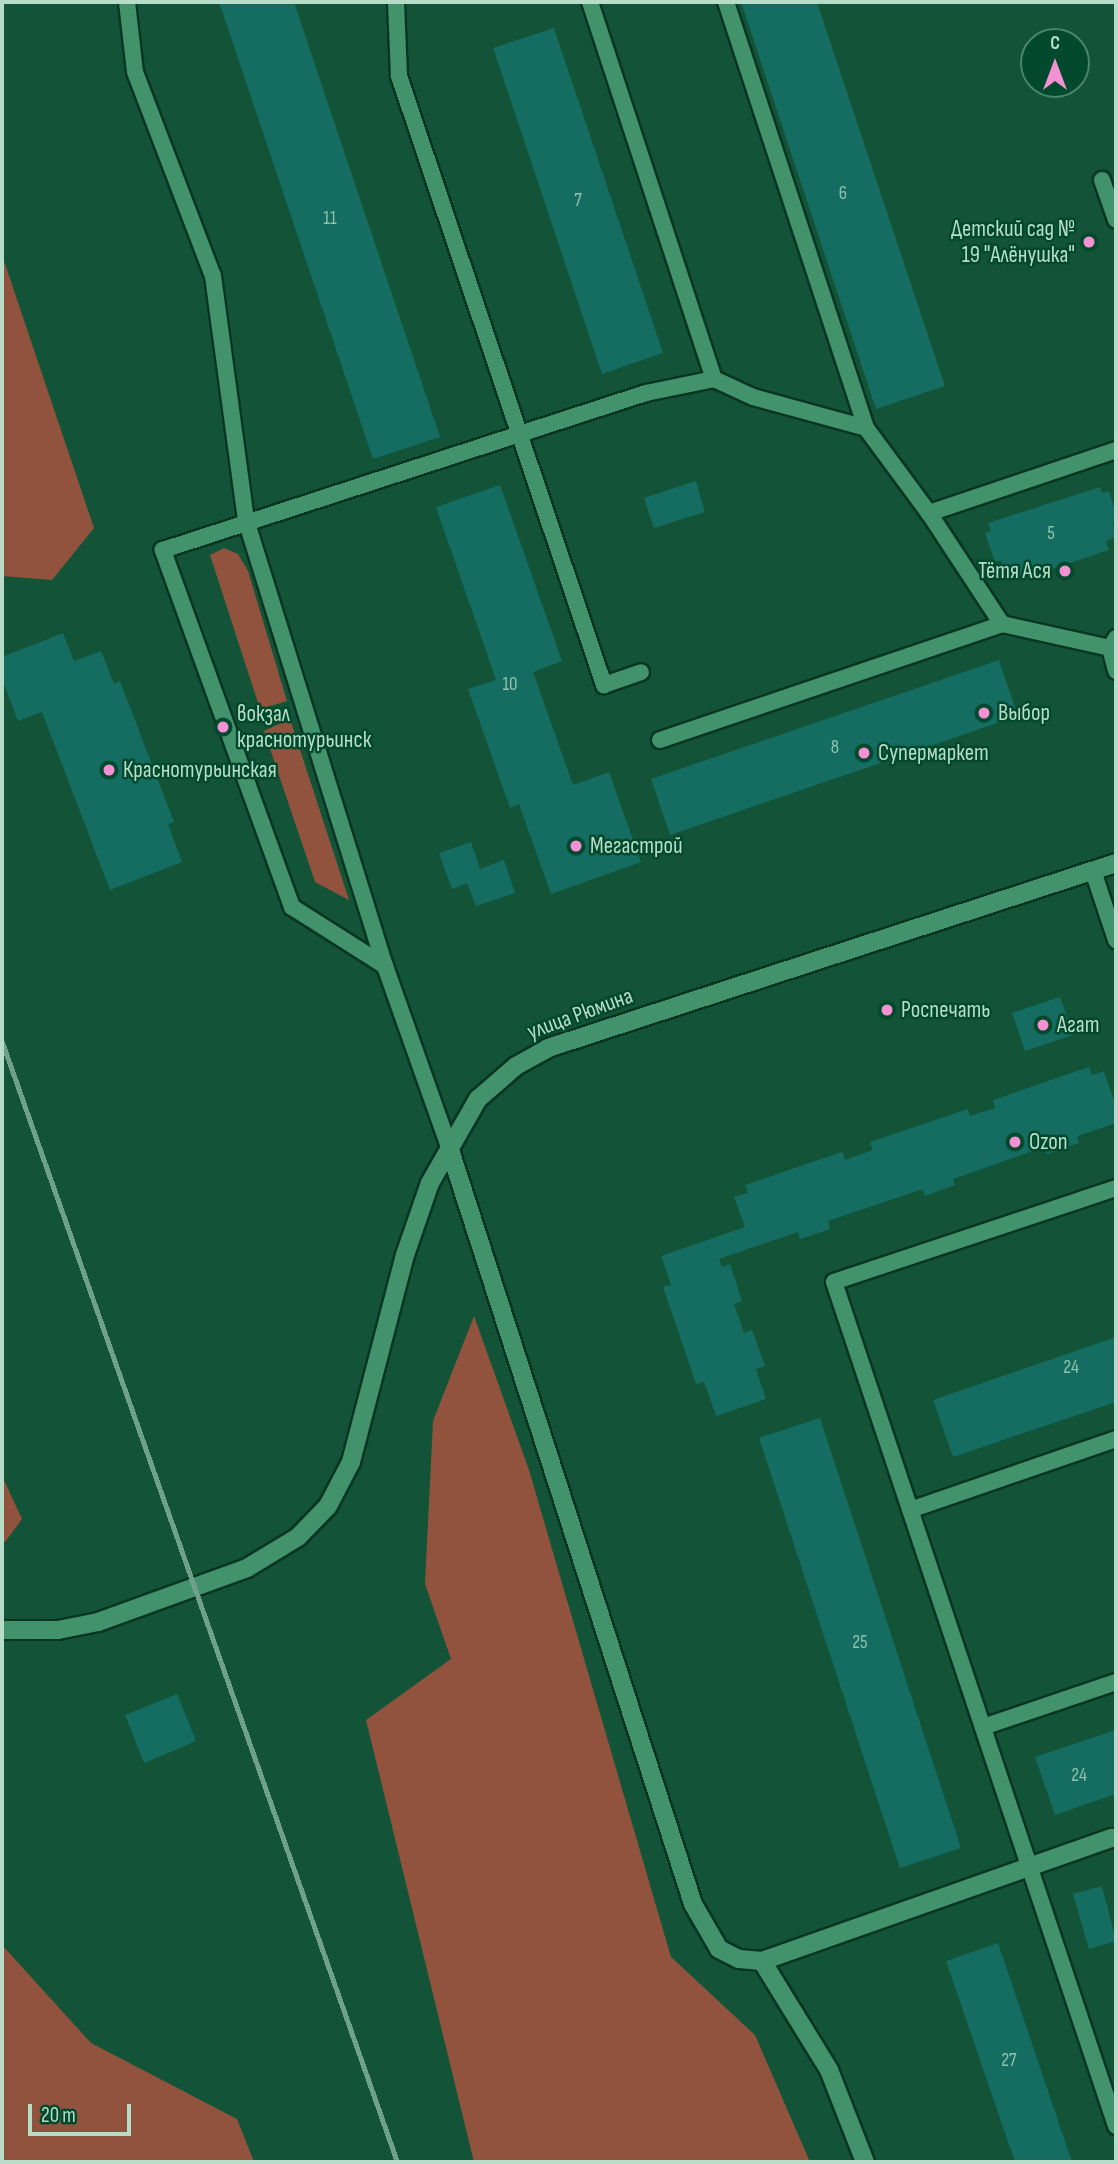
<!DOCTYPE html>
<html>
<head>
<meta charset="utf-8">
<style>
	body { margin:0 }
	#map { position:relative; width:1118px; height:2164px; overflow:hidden; background:#135438; font-family:"Sofia Sans Condensed",sans-serif }
	div>[style] { position:absolute }
	.green>* { inset:0; background:#91533d }
	.building>* { inset:0; background:#146d60 }
	.roads { filter:drop-shadow(2px 0 #093623) drop-shadow(-2px 0 #093623) drop-shadow(0 2px #093623) drop-shadow(0 -2px #093623) }
	.service>* { height:16px; margin:-8px; padding:0 8px; transform-origin:8px; border-radius:8px; background:#42936c }
	.minor>* { height:18px; margin:-9px; padding:0 9px; transform-origin:9px; border-radius:9px; background:#42936c }
	.secondary>* { height:18px; margin:-9px; padding:0 9px; transform-origin:9px; border-radius:9px; background:#42936c }
	.rail>* { height:5px; margin:-2.5px; padding:0 2.5px; transform-origin:2.5px; border-radius:2.5px; background:#6fa189 }
	.dots>* { width:19px; height:19px; translate:-50% -50%; box-sizing:border-box; border:4px solid #02492e; border-radius:50% }
	span { translate:-50% -50%; white-space:nowrap; text-align:center; line-height:1.15; -webkit-text-stroke:5px #02492e; paint-order:stroke }
	.number-label { font-size:19px; color:#8ec1ae }
	.number-label span { -webkit-text-stroke-width:0 }
	.poi-label { font-size:23px; color:#b7ddc8 }
	.right { translate:-100% -50%; text-align:right }
	.left { translate:0 -50%; text-align:left }
	.street-label { font-size:23px; color:#b7ddc8 }
	.frame { position:absolute; inset:0; border:4px solid #b7ddc8; pointer-events:none }
	.north { position:absolute; left:1020px; top:28px; width:70px; height:70px; box-sizing:border-box; background:#02492e; border:2px solid #4a846c; border-radius:50%; rotate:0deg; font-size:19px; font-weight:700; line-height:28px; text-align:center; color:#b7ddc8 }
	.north::after { content:''; display:block; margin:auto; width:24px; height:32px; background:#f491d3; clip-path:polygon(50% 0,100% 100%,50% 72%,0 100%) }
	.scale { position:absolute; left:28px; top:2104px; width:103px; height:32px; box-sizing:border-box; border:4px solid #b7ddc8; border-top:0; padding-left:9px; font-size:21px; line-height:24px; white-space:nowrap; color:#b7ddc8; -webkit-text-stroke:5px #02492e; paint-order:stroke }
</style>
</head>
<body>
<div id="map">
	<div class="green">
		<div style="clip-path:polygon(2px 255px,94px 528px,52px 580px,2px 576px)"></div>
		<div style="clip-path:polygon(224px 548px,238px 554px,248px 571px,287px 701px,260px 709px,210px 555px)"></div>
		<div style="clip-path:polygon(290px 719px,349px 900px,315px 882px,264px 731px)"></div>
		<div style="clip-path:polygon(474px 1316px,529px 1470px,671px 1957px,755px 2035px,810px 2162px,474px 2162px,366px 1720px,451px 1659px,425px 1584px,433px 1421px)"></div>
		<div style="clip-path:polygon(2px 1476px,22px 1519px,2px 1546px)"></div>
		<div style="clip-path:polygon(2px 1945px,91px 2043px,237px 2119px,254px 2162px,2px 2162px)"></div>
	</div>
	<div class="building">
		<div style="clip-path:polygon(219px 2px,294px 2px,440px 437px,373px 459px)"></div>
		<div style="clip-path:polygon(741px 2px,817px 2px,945px 386px,876px 409px)"></div>
		<div style="clip-path:polygon(554px 28px,663px 353px,602px 374px,493px 48px)"></div>
		<div style="clip-path:polygon(696px 481px,705px 512px,654px 528px,644px 498px)"></div>
		<div style="clip-path:polygon(500px 485px,562px 661px,533px 672px,573px 785px,609px 772px,641px 862px,551px 894px,519px 804px,510px 808px,468px 689px,496px 680px,436px 507px)"></div>
		<div style="clip-path:polygon(1100px 487px,1102px 493px,1109px 491px,1116px 514px,1113px 524px,1116px 537px,1106px 541px,1109px 550px,1021px 579px,1018px 570px,1005px 574px,1001px 560px,995px 562px,985px 533px,991px 531px,988px 523px)"></div>
		<div style="clip-path:polygon(63px 633px,74px 661px,101px 651px,114px 684px,120px 681px,174px 822px,168px 824px,182px 862px,110px 890px,42px 712px,18px 721px,2px 679px,2px 657px)"></div>
		<div style="clip-path:polygon(999px 660px,1018px 716px,670px 835px,651px 779px)"></div>
		<div style="clip-path:polygon(471px 842px,480px 869px,504px 860px,515px 893px,476px 906px,467px 883px,452px 889px,439px 853px)"></div>
		<div style="clip-path:polygon(1060px 997px,1073px 1035px,1025px 1051px,1012px 1013px)"></div>
		<div style="clip-path:polygon(1089px 1067px,1092px 1075px,1104px 1071px,1116px 1106px,1116px 1123px,1077px 1136px,1079px 1143px,1047px 1154px,1044px 1147px,953px 1179px,955px 1185px,925px 1196px,923px 1189px,828px 1221px,830px 1229px,800px 1239px,798px 1232px,719px 1259px,722px 1267px,730px 1264px,742px 1301px,734px 1304px,744px 1333px,752px 1330px,765px 1366px,756px 1369px,766px 1399px,716px 1416px,704px 1382px,696px 1384px,663px 1287px,671px 1285px,661px 1256px,745px 1227px,734px 1197px,748px 1193px,745px 1185px,842px 1152px,845px 1160px,873px 1150px,870px 1142px,968px 1109px,970px 1116px,995px 1108px,993px 1100px)"></div>
		<div style="clip-path:polygon(1116px 1337px,1116px 1402px,953px 1457px,933px 1400px)"></div>
		<div style="clip-path:polygon(820px 1418px,961px 1848px,900px 1868px,759px 1438px)"></div>
		<div style="clip-path:polygon(177px 1694px,196px 1741px,144px 1763px,125px 1715px)"></div>
		<div style="clip-path:polygon(1116px 1730px,1116px 1794px,1055px 1815px,1035px 1757px)"></div>
		<div style="clip-path:polygon(1102px 1886px,1116px 1941px,1089px 1949px,1073px 1894px)"></div>
		<div style="clip-path:polygon(998px 1943px,1072px 2162px,1015px 2162px,946px 1961px)"></div>
	</div>
	<div class="roads">
		<div class="service">
			<div style="left:127px;top:2px;width:70px;rotate:83.5deg"></div>
			<div style="left:135px;top:72px;width:218px;rotate:69.1deg"></div>
			<div style="left:213px;top:276px;width:246px;rotate:82.3deg"></div>
			<div style="left:246px;top:520px;width:467px;rotate:72.7deg"></div>
			<div style="left:385px;top:966px;width:192px;rotate:70.5deg"></div>
			<div style="left:396px;top:2px;width:74px;rotate:87.7deg"></div>
			<div style="left:399px;top:76px;width:643px;rotate:71.4deg"></div>
			<div style="left:604px;top:685px;width:39px;rotate:-19deg"></div>
			<div style="left:590px;top:2px;width:397px;rotate:71.8deg"></div>
			<div style="left:726px;top:2px;width:448px;rotate:71.8deg"></div>
			<div style="left:1102px;top:180px;width:42px;rotate:70.7deg"></div>
			<div style="left:929px;top:513px;width:197px;rotate:-18.6deg"></div>
			<div style="left:1116px;top:638px;width:12px;rotate:121deg"></div>
			<div style="left:1110px;top:648px;width:24px;rotate:75deg"></div>
			<div style="left:660px;top:740px;width:361px;rotate:-18.7deg"></div>
			<div style="left:1093px;top:871px;width:73px;rotate:71.6deg"></div>
			<div style="left:385px;top:966px;width:110px;rotate:-147.6deg"></div>
			<div style="left:292px;top:907px;width:380px;rotate:-109.9deg"></div>
			<div style="left:163px;top:550px;width:508px;rotate:-18.01deg"></div>
			<div style="left:646px;top:393px;width:69px;rotate:-11.6deg"></div>
			<div style="left:714px;top:379px;width:43px;rotate:24.8deg"></div>
			<div style="left:753px;top:397px;width:117px;rotate:15.3deg"></div>
			<div style="left:866px;top:428px;width:106px;rotate:53.5deg"></div>
			<div style="left:929px;top:513px;width:133px;rotate:56.7deg"></div>
			<div style="left:1002px;top:624px;width:111px;rotate:12.5deg"></div>
			<div style="left:1116px;top:1188px;width:297px;rotate:161.6deg"></div>
			<div style="left:834px;top:1282px;width:890px;rotate:71.52deg"></div>
			<div style="left:910px;top:1510px;width:218px;rotate:-19deg"></div>
			<div style="left:983px;top:1727px;width:140px;rotate:-18.7deg"></div>
		</div>
		<div class="minor">
			<div style="left:449px;top:1147px;width:795px;rotate:72.13deg"></div>
			<div style="left:693px;top:1904px;width:52px;rotate:60deg"></div>
			<div style="left:719px;top:1949px;width:22px;rotate:27deg"></div>
			<div style="left:739px;top:1959px;width:23px;rotate:5deg"></div>
			<div style="left:762px;top:1961px;width:371px;rotate:-19.4deg"></div>
			<div style="left:762px;top:1961px;width:128px;rotate:58.4deg"></div>
			<div style="left:829px;top:2070px;width:99px;rotate:68.6deg"></div>
		</div>
		<div class="secondary">
			<div style="left:2px;top:1630px;width:56px"></div>
			<div style="left:58px;top:1630px;width:41px;rotate:-11.3deg"></div>
			<div style="left:98px;top:1622px;width:158px;rotate:-19.9deg"></div>
			<div style="left:247px;top:1568px;width:60px;rotate:-31.3deg"></div>
			<div style="left:298px;top:1537px;width:43px;rotate:-45.9deg"></div>
			<div style="left:328px;top:1506px;width:50px;rotate:-62.4deg"></div>
			<div style="left:351px;top:1462px;width:214px;rotate:-75.4deg"></div>
			<div style="left:405px;top:1255px;width:76px;rotate:-70.9deg"></div>
			<div style="left:430px;top:1183px;width:97px;rotate:-60.3deg"></div>
			<div style="left:478px;top:1099px;width:50px;rotate:-41deg"></div>
			<div style="left:516px;top:1066px;width:37px;rotate:-29deg"></div>
			<div style="left:548px;top:1048px;width:597px;rotate:-18.04deg"></div>
		</div>
	</div>
	<div class="rail">
		<div style="left:2px;top:1042px;width:1188px;rotate:70.57deg"></div>
	</div>
	<div class="dots">
		<div style="left:1089px;top:242px;background:#f491d3"></div>
		<div style="left:1065px;top:571px;background:#f491d3"></div>
		<div style="left:984px;top:713px;background:#f491d3"></div>
		<div style="left:223px;top:727px;background:#f491d3"></div>
		<div style="left:864px;top:753px;background:#f491d3"></div>
		<div style="left:109px;top:770px;background:#f491d3"></div>
		<div style="left:576px;top:846px;background:#f491d3"></div>
		<div style="left:887px;top:1010px;background:#f491d3"></div>
		<div style="left:1043px;top:1025px;background:#f491d3"></div>
		<div style="left:1015px;top:1142px;background:#f491d3"></div>
	</div>
	<div class="number-label">
		<span style="left:843px;top:194px">6</span>
		<span style="left:578px;top:201px">7</span>
		<span style="left:330px;top:219px">11</span>
		<span style="left:1051px;top:534px">5</span>
		<span style="left:510px;top:685px">10</span>
		<span style="left:835px;top:748px">8</span>
		<span style="left:1071px;top:1368px">24</span>
		<span style="left:860px;top:1643px">25</span>
		<span style="left:1079px;top:1776px">24</span>
		<span style="left:1009px;top:2061px">27</span>
	</div>
	<div class="poi-label">
		<span class="right" style="left:1075px;top:242px">Детский сад №<br>19 "Алёнушка"</span>
		<span class="right" style="left:1051px;top:571px">Тётя Ася</span>
		<span class="left" style="left:998px;top:713px">Выбор</span>
		<span class="left" style="left:237px;top:727px">вокзал<br>краснотурьинск</span>
		<span class="left" style="left:878px;top:753px">Супермаркет</span>
		<span class="left" style="left:123px;top:770px">Краснотурьинская</span>
		<span class="left" style="left:590px;top:846px">Мегастрой</span>
		<span class="left" style="left:901px;top:1010px">Роспечать</span>
		<span class="left" style="left:1057px;top:1025px">Агат</span>
		<span class="left" style="left:1029px;top:1142px">Ozon</span>
	</div>
	<div class="street-label">
		<span style="left:580px;top:1014px;rotate:-20deg">улица Рюмина</span>
	</div>
	<div class="frame"></div>
	<div class="north">С</div>
	<div class="scale">20 m</div>
</div>
</body>
</html>
